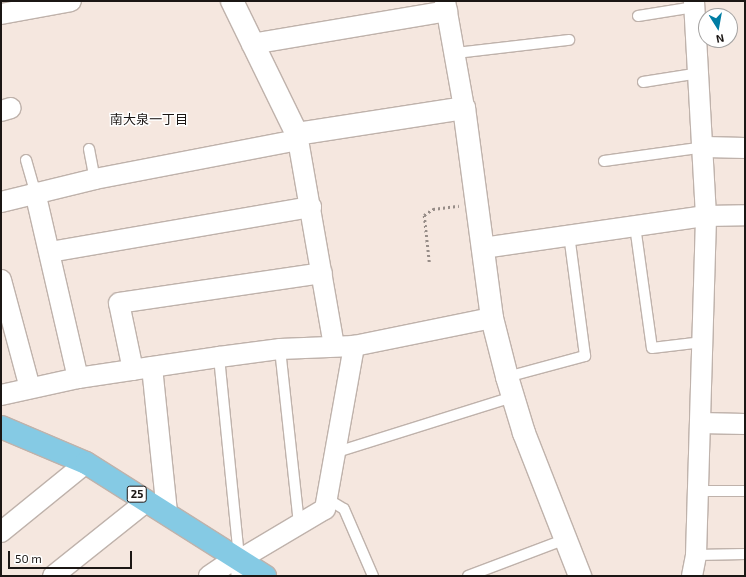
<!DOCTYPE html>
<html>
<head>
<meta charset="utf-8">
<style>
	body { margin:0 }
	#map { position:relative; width:746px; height:577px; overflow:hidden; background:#f5e7df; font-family:"Exo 2","Noto Sans JP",sans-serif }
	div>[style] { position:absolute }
	.path>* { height:2.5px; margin-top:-1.25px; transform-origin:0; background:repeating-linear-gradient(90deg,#968c87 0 2px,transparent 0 5px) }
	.roads { filter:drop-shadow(1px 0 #bfb2ab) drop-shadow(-1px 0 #bfb2ab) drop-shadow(0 1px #bfb2ab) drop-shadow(0 -1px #bfb2ab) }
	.lane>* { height:10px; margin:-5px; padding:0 5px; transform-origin:5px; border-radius:5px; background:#fff }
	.street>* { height:20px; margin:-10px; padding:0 10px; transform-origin:10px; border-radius:10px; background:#fff }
	.secondary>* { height:22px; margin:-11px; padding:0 11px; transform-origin:11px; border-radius:11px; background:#fff }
	.primary>* { height:22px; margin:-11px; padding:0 11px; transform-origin:11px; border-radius:11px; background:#85cae4 }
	span { translate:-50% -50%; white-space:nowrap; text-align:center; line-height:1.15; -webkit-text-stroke:3px #fff; paint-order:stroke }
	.shield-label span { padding:1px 3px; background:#fff; border:1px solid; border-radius:3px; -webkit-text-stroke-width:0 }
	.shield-label { font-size:11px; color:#1b1614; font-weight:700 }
	.neighbourhood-label { font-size:13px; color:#1b1614 }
	.frame { position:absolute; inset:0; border:2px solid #1b1614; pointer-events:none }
	.north { position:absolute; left:698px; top:8px; width:40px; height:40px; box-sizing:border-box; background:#fff; border:1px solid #a4a2a1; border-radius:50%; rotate:169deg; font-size:11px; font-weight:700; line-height:16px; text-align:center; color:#1b1614 }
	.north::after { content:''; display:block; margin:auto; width:14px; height:18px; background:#007da4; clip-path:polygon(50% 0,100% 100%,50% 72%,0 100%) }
	.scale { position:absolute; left:8px; top:551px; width:124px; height:18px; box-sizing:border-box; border:2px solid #1b1614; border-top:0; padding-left:5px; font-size:12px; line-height:14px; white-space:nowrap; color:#1b1614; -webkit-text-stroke:3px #fff; paint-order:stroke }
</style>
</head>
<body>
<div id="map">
	<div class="path">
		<div style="left:429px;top:262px;width:47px;rotate:-96.1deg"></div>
		<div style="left:424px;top:215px;width:11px;rotate:-34deg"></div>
		<div style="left:433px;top:209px;width:26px;rotate:-7deg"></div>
	</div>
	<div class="roads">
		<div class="lane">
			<div style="left:638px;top:16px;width:57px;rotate:-9.1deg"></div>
			<div style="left:456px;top:53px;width:114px;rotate:-6.6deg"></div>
			<div style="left:643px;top:82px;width:58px;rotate:-9deg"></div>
			<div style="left:89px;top:149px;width:31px;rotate:79deg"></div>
			<div style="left:26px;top:160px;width:33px;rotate:74deg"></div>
			<div style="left:604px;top:161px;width:102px;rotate:-7.9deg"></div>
			<div style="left:635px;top:226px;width:123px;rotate:82.1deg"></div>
			<div style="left:652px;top:348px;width:51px;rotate:-6.7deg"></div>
			<div style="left:280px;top:349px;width:177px;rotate:83.8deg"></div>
			<div style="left:219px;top:357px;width:202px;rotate:84.3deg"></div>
			<div style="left:507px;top:377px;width:81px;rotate:-15.1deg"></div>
			<div style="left:585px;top:356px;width:122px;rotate:-97.5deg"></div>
			<div style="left:337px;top:452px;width:183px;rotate:-17.4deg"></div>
			<div style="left:698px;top:491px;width:47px"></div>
			<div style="left:329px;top:500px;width:17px;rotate:31deg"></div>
			<div style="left:344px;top:509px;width:73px;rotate:66.6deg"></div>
			<div style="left:696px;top:555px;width:49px;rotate:-1.2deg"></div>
			<div style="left:468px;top:576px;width:105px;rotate:-20.7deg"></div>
		</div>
		<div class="street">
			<div style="left:445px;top:1px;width:109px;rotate:79.9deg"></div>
			<div style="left:1px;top:14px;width:71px;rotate:-10.5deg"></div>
			<div style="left:252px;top:44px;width:198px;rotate:-9.6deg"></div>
			<div style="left:1px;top:111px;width:10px;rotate:-17deg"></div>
			<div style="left:297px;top:134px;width:215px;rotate:80.1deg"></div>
			<div style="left:705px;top:147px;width:40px;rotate:1.4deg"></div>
			<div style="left:35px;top:192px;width:191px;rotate:77deg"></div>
			<div style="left:1px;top:202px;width:97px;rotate:-13.7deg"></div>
			<div style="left:95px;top:179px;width:207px;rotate:-10.9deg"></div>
			<div style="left:483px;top:248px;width:225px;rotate:-8.2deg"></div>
			<div style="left:706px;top:216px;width:39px;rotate:-1deg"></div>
			<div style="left:50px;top:252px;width:265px;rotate:-9.8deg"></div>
			<div style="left:1px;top:280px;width:112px;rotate:75deg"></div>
			<div style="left:152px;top:367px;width:147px;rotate:84.1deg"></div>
			<div style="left:133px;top:370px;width:68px;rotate:-101.8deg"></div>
			<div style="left:119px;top:303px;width:205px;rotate:-8.4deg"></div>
			<div style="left:1px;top:395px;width:79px;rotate:-12.4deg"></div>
			<div style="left:78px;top:378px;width:143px;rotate:-8.5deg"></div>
			<div style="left:219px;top:357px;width:62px;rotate:-7.5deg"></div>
			<div style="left:280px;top:349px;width:74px;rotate:-2.3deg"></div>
			<div style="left:354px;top:346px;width:141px;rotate:-11.5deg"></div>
			<div style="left:700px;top:423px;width:45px;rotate:1.3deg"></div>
			<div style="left:1px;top:532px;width:109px;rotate:-39.1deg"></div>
			<div style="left:53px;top:576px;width:120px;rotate:-38.6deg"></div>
			<div style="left:209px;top:576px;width:32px;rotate:-34deg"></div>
			<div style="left:242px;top:576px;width:16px;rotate:-101deg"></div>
			<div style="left:239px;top:560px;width:100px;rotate:-30.7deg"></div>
			<div style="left:325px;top:509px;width:166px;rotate:-79.9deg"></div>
			<div style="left:692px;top:576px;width:21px;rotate:-79deg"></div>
			<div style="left:696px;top:555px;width:339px;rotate:-88.3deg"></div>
			<div style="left:706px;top:216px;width:215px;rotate:-93.2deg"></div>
		</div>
		<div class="secondary">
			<div style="left:232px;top:1px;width:148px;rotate:64deg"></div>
			<div style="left:297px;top:134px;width:169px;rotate:-8.8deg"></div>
			<div style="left:464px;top:108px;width:212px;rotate:82.4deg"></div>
			<div style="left:492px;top:318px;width:61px;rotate:75.7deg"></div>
			<div style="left:507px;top:377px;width:59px;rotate:73.1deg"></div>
			<div style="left:524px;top:433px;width:154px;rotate:68.6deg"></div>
		</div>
		<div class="primary">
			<div style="left:1px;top:427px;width:92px;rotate:23deg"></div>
			<div style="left:86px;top:463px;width:212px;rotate:32.3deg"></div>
		</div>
	</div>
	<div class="shield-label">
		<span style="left:137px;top:494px">25</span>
	</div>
	<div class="neighbourhood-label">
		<span style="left:149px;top:119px">南大泉一丁目</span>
	</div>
	<div class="frame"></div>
	<div class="north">N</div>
	<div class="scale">50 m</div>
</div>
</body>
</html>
